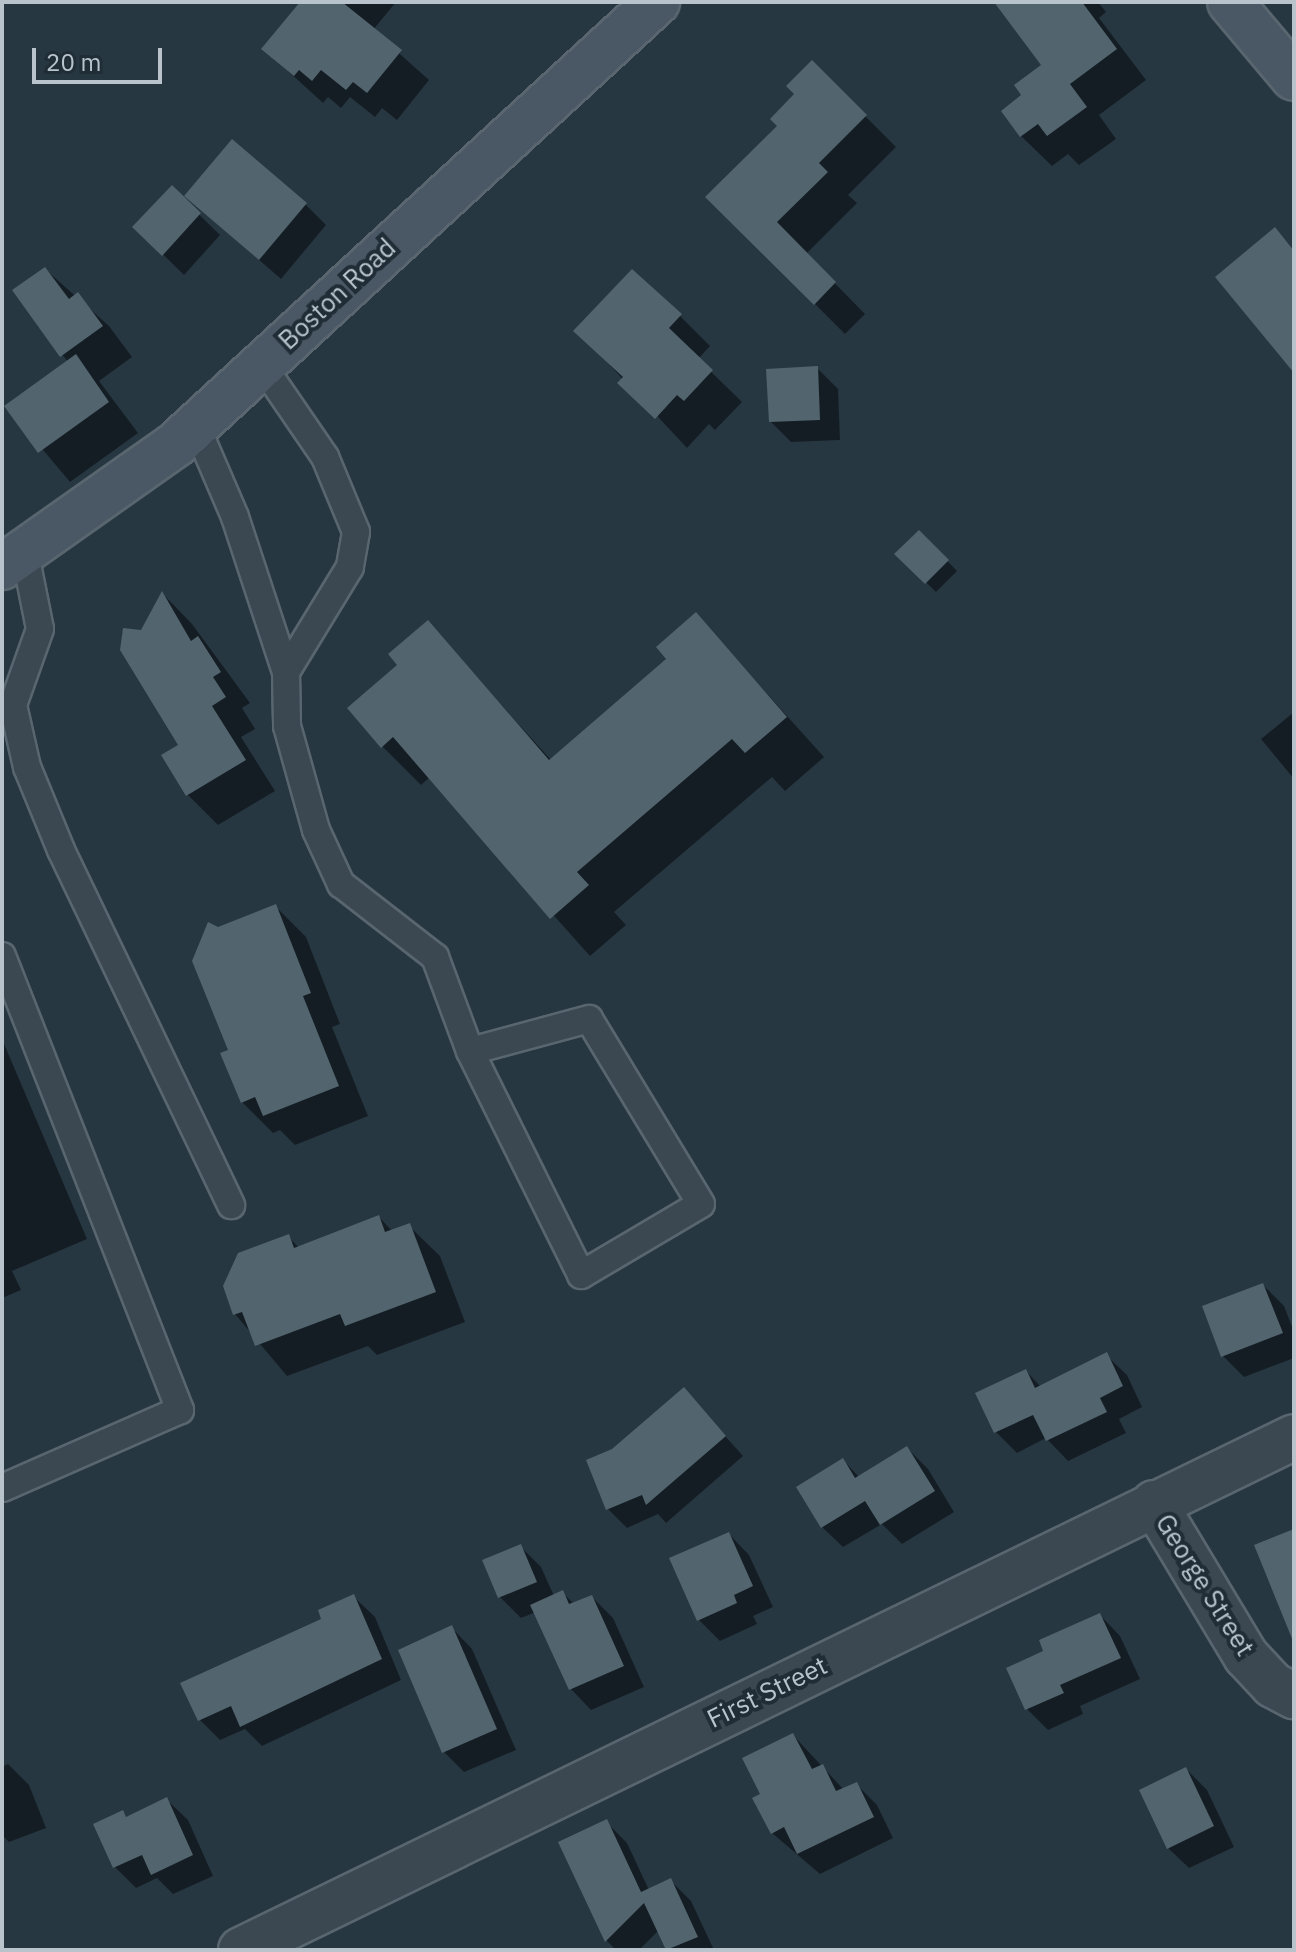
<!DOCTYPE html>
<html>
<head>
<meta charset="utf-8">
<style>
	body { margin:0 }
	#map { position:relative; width:1296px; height:1952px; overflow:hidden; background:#273742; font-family:"IBM Plex Sans",sans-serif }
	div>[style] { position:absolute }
	.shadow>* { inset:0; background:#0007 }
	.building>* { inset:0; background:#52646e }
	.roads { filter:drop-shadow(2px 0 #59666f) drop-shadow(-2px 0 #59666f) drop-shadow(0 2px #59666f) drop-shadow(0 -2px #59666f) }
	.lane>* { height:26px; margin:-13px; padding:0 13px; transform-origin:13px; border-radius:13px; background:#3b4851 }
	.street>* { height:44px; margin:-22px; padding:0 22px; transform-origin:22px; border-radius:22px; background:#3b4851 }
	.secondary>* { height:44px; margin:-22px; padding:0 22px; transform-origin:22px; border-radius:22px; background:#495864 }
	span { translate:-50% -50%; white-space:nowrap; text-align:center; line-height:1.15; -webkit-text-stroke:8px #202d37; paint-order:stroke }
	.street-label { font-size:26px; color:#b8c3cb }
	.frame { position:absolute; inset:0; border:4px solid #b8c3cb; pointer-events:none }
	.scale { position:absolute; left:32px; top:48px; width:130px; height:36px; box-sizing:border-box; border:4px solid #b8c3cb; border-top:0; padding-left:10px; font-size:24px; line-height:28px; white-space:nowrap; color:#b8c3cb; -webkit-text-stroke:6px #202d37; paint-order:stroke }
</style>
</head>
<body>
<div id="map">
	<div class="shadow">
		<div style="clip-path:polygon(303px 2px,396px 2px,373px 30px,429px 80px,397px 120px,382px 108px,375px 117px,350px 97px,341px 108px,328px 97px,323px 103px,264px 49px)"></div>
		<div style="clip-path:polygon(997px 2px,1098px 2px,1106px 12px,1099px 18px,1146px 80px,1099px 115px,1116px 139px,1079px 165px,1068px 154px,1052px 166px,1021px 136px,1024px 96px,1044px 65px)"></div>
		<div style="clip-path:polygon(812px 63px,896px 147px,848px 195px,857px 203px,806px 254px,865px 314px,845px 334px,708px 197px,780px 126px)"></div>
		<div style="clip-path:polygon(172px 188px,220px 235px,184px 275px,135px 227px)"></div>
		<div style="clip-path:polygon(186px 196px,305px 204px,326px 225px,281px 279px)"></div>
		<div style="clip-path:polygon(45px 269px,109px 326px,132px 357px,99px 381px,138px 433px,70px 482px,7px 407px,68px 362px,14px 291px)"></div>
		<div style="clip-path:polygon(680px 316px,710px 346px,698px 359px,742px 402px,715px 430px,709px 424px,687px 448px,606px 361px)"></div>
		<div style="clip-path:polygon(817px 368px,838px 389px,840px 440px,791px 442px,770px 421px)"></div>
		<div style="clip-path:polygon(919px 532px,957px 571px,936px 592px,897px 554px)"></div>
		<div style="clip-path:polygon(163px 594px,192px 624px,250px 703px,242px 708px,255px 729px,241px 737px,275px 791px,218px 825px,188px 795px,180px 745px,143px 632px)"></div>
		<div style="clip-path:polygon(696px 615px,824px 757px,785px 791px,772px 777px,614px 912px,626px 925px,590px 956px,430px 777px,421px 785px,382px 746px,400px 665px,427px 623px,552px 761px,669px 659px)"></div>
		<div style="clip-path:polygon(1294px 712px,1294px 779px,1261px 739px)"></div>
		<div style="clip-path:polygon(275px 906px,306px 937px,340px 1024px,332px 1027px,368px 1116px,295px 1145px,280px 1130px,273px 1133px,242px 1102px,231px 1051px)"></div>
		<div style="clip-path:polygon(2px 1039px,87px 1239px,12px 1271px,21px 1290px,2px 1298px)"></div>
		<div style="clip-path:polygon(379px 1217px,393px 1232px,409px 1226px,440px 1256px,465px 1322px,377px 1355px,368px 1346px,287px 1376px,235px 1314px,288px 1236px,299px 1248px)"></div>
		<div style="clip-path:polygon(1263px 1285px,1284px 1306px,1294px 1332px,1294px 1358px,1244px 1377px,1223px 1356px)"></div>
		<div style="clip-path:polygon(1106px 1355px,1127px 1375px,1142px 1407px,1119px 1419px,1126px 1433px,1068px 1461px,1046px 1438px,1017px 1453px,996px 1432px,1026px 1371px,1041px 1387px)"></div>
		<div style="clip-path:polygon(684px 1390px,743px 1456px,666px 1523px,658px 1514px,627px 1528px,608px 1509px)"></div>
		<div style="clip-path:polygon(907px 1448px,928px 1469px,954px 1512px,902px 1544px,882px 1524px,843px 1547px,822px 1527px,843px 1460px,859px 1477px)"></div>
		<div style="clip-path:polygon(729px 1534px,749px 1555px,773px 1607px,753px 1616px,757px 1624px,720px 1641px,699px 1620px)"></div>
		<div style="clip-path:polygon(520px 1546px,541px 1567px,554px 1596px,562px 1592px,574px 1604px,592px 1597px,613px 1618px,644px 1687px,591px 1710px,571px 1689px,536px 1612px,521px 1618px,500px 1597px)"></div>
		<div style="clip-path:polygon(354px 1597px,375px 1617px,401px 1680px,262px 1746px,245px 1729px,220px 1740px,200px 1720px)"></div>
		<div style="clip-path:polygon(1100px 1615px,1120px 1636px,1140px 1679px,1080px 1706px,1083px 1714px,1048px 1730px,1027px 1709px,1009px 1669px,1046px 1652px)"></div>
		<div style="clip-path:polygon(452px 1628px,472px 1649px,516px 1750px,464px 1772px,444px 1752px)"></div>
		<div style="clip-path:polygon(793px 1735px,844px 1790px,856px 1784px,877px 1805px,893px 1838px,820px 1874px,772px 1833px,763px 1795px)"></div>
		<div style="clip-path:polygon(8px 1764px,29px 1785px,46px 1828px,9px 1842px,2px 1835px,2px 1767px)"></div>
		<div style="clip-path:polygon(1186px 1769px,1207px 1790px,1234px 1847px,1189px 1868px,1168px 1848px)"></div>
		<div style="clip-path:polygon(167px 1800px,188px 1820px,213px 1876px,173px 1894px,157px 1878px,136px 1888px,115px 1867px,122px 1813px,127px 1818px)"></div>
		<div style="clip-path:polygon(606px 1822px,627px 1843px,649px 1890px,670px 1880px,691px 1901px,714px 1950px,668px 1950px,659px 1930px,639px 1950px,616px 1950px,607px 1941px,561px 1843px)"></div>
	</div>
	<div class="building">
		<div style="clip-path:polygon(300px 2px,342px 2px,402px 50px,367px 93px,353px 82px,346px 90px,321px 70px,312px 81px,299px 70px,294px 76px,261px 49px)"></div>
		<div style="clip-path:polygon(994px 2px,1082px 2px,1117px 49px,1070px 84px,1087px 107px,1047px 136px,1038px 124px,1020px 137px,1001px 111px,1021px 95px,1014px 85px,1041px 65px)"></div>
		<div style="clip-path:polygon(812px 60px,867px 115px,819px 163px,828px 172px,777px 222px,836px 282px,814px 305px,705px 197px,777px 126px,770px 119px,794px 94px,786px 86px)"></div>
		<div style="clip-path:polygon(232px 139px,307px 203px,259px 260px,184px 196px)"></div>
		<div style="clip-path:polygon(172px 185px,201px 213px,162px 256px,132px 227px)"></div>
		<div style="clip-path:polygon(1275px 227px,1294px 251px,1294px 373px,1215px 277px)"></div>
		<div style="clip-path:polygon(45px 267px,69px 299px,78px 292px,103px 326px,60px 357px,12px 290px)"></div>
		<div style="clip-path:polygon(632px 269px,682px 314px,669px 328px,713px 370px,684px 401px,677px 395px,655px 419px,617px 383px,623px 377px,573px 331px)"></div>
		<div style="clip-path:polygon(76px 354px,109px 402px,38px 453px,4px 406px)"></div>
		<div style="clip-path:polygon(818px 366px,820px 420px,769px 422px,766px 369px)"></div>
		<div style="clip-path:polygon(919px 530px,949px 560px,925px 584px,894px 554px)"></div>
		<div style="clip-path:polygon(162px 591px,191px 641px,198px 636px,221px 672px,213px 677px,226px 697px,212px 706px,246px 760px,186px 796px,161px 755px,178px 745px,120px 650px,123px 628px,141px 630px)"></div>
		<div style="clip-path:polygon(696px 612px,787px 717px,745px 753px,732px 739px,577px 872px,589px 885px,550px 919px,393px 737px,381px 748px,347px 708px,397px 665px,388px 654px,428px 620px,549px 760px,666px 659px,656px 647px)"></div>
		<div style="clip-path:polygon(276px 904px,311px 993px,303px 996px,339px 1086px,263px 1116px,255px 1097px,241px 1103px,220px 1053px,228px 1050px,192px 961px,208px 922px,218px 927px)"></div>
		<div style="clip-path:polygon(379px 1215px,385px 1232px,410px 1223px,436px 1292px,345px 1326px,340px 1314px,255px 1346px,242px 1312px,233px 1315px,223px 1286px,238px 1253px,289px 1234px,294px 1248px)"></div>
		<div style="clip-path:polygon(1263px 1283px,1283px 1333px,1221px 1357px,1202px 1306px)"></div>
		<div style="clip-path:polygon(1107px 1352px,1123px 1386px,1100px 1398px,1107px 1412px,1046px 1441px,1033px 1415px,994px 1433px,975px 1393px,1026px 1369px,1035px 1388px)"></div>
		<div style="clip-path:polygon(684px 1387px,726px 1436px,646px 1505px,642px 1495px,606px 1510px,586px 1460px,612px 1449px)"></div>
		<div style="clip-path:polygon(907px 1446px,935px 1491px,880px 1525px,865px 1501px,821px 1528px,796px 1487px,843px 1458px,855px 1478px)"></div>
		<div style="clip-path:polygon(1294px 1529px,1294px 1641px,1293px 1641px,1254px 1545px)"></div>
		<div style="clip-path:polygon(729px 1532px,753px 1586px,734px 1595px,737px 1603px,697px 1621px,669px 1558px)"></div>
		<div style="clip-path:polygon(521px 1544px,537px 1582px,498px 1598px,482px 1560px)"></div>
		<div style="clip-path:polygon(563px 1590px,569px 1604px,592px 1595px,624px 1666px,569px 1690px,530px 1605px)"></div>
		<div style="clip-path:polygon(354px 1594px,382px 1659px,240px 1727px,231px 1706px,198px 1721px,180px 1683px,321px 1619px,318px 1610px)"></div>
		<div style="clip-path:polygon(1100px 1613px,1121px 1658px,1060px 1685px,1064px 1693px,1025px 1710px,1006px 1668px,1043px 1651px,1039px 1640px)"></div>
		<div style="clip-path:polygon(452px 1625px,497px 1729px,442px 1753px,398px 1650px)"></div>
		<div style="clip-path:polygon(793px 1733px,812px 1769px,823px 1764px,836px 1791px,857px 1782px,874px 1817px,797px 1854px,784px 1827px,771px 1834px,752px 1798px,760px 1794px,742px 1758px)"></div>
		<div style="clip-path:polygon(1186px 1767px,1214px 1826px,1167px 1849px,1139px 1790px)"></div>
		<div style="clip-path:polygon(167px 1797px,193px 1855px,151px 1875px,142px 1855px,113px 1868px,93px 1824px,123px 1810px,126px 1817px)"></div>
		<div style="clip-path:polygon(607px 1819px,641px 1892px,671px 1878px,698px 1937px,666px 1950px,644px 1903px,605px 1942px,558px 1842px)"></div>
	</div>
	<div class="roads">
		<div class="lane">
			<div style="left:262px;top:365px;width:112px;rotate:55.6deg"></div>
			<div style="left:325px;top:457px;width:81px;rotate:67.5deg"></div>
			<div style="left:356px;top:532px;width:36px;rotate:100deg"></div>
			<div style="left:350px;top:567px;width:123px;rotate:121.4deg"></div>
			<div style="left:196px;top:426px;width:99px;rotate:66.8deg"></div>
			<div style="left:235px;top:517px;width:163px;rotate:71.8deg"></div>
			<div style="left:286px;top:672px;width:54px;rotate:88.9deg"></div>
			<div style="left:287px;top:726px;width:108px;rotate:74.4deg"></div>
			<div style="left:316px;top:830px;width:60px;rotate:65.2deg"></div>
			<div style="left:341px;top:884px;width:119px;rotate:37.8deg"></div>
			<div style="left:435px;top:957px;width:100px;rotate:69.6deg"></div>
			<div style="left:470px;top:1051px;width:250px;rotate:63.6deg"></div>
			<div style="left:581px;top:1275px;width:139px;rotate:-30.6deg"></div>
			<div style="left:701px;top:1204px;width:216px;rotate:-121.2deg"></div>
			<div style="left:589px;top:1019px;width:123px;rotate:164.9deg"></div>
			<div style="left:25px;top:554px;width:76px;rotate:78.7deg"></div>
			<div style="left:40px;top:629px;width:81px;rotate:109.6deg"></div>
			<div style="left:13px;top:705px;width:64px;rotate:77.3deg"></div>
			<div style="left:27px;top:767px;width:90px;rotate:67.7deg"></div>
			<div style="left:61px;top:850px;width:394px;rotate:64.4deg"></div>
			<div style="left:2px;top:956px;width:488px;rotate:68.6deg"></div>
			<div style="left:180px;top:1410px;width:194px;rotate:156.3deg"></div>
		</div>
		<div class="street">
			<div style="left:1154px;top:1503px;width:179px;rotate:59deg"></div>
			<div style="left:1246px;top:1656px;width:40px;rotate:47deg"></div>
			<div style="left:1273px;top:1685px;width:24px;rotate:28deg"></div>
			<div style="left:241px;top:1950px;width:1171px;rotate:-25.97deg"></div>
		</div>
		<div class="secondary">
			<div style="left:1230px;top:2px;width:99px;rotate:49.9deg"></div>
			<div style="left:2px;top:567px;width:212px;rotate:-35.2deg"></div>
			<div style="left:175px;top:445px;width:655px;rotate:-42.59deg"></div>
		</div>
	</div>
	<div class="street-label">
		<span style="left:337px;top:294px;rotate:-43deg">Boston Road</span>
		<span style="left:1205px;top:1585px;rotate:58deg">George Street</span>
		<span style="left:767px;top:1692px;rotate:-26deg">First Street</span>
	</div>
	<div class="frame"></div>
	<div class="scale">20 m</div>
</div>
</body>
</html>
